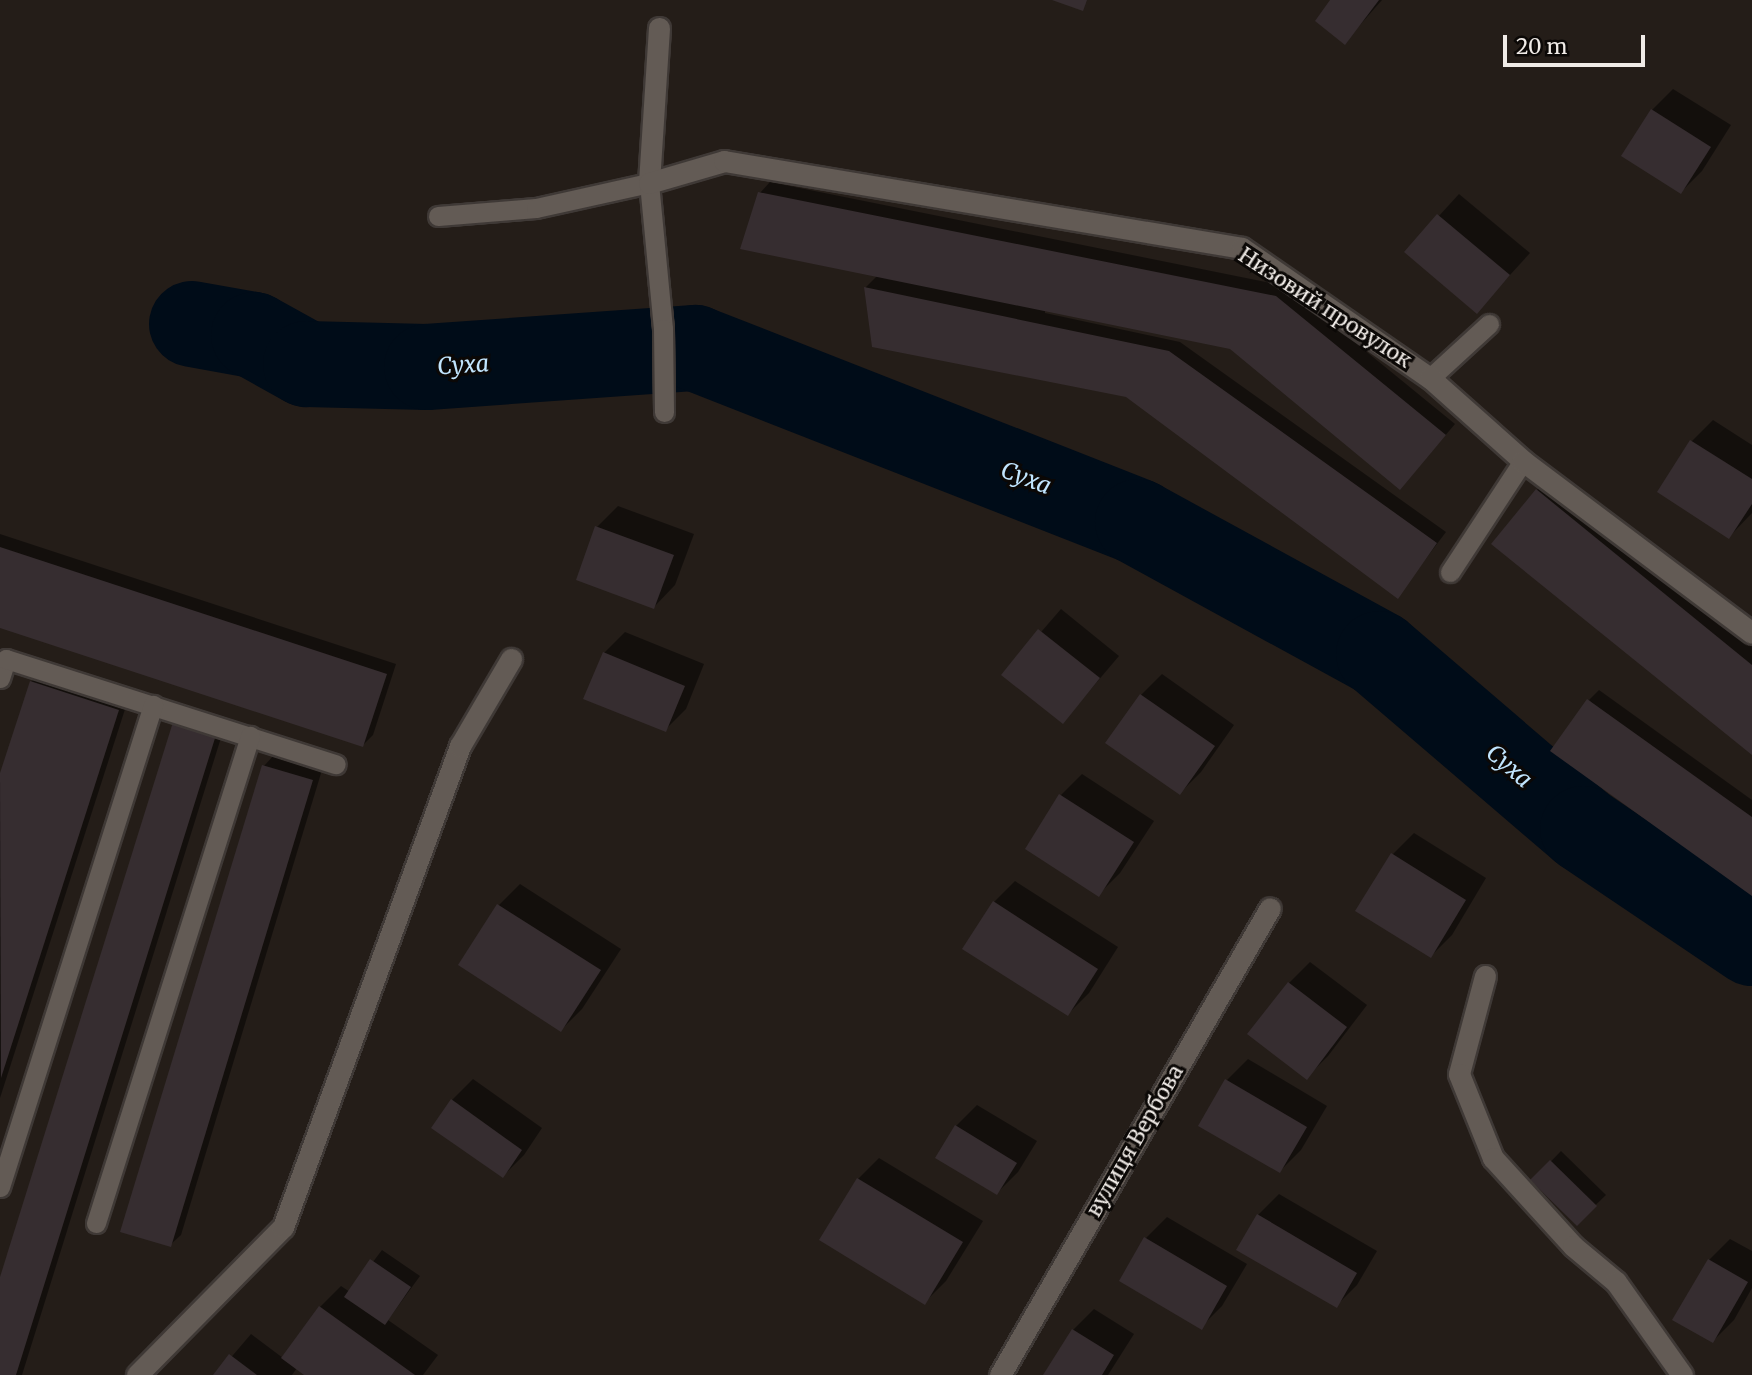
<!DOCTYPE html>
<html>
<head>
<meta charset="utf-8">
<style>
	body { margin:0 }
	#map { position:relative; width:1752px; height:1375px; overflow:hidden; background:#241d18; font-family:Merriweather,serif }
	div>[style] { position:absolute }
	.shadow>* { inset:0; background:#0007 }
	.river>* { height:86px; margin:-43px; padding:0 43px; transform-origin:43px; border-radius:43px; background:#000c18 }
	.building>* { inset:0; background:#362d30 }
	.roads { filter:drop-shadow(2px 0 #3f3936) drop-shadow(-2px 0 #3f3936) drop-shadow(0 2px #3f3936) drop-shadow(0 -2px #3f3936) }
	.service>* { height:19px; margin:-9.5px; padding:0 9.5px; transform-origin:9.5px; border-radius:9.5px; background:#635b55 }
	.minor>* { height:21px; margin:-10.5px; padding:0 10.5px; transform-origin:10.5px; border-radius:10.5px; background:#635b55 }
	span { translate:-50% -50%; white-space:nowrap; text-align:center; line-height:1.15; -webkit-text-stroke:6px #0b0806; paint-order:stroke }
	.street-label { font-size:21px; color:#f0ebe7 }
	.water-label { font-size:23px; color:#c1e5fe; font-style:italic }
	.scale { position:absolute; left:1503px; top:35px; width:142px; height:32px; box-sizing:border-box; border:4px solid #f0ebe7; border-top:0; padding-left:9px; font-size:21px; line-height:24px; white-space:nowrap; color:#f0ebe7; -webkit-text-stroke:5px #0b0806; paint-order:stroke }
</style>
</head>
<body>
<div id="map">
	<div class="shadow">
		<div style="clip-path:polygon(1333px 0,1382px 0,1345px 42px)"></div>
		<div style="clip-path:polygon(1673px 89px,1731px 125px,1702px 171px,1681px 192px,1623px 155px,1652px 110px)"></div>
		<div style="clip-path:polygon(770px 182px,1286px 286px,1455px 424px,1410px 477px,1230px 348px,1045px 310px,1045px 313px,1180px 342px,1446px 532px,1397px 597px,1126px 396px,874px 346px,866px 287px,878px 275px,760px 193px)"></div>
		<div style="clip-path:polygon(1459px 194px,1530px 253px,1477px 311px,1406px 252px)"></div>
		<div style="clip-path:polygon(1713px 420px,1752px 445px,1752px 513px,1729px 537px,1659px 492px,1692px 441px)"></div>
		<div style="clip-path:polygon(1547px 480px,1752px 646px,1752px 753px,1537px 490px)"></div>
		<div style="clip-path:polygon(618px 506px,694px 534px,675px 585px,654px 607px,597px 527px)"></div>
		<div style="clip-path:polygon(0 534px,396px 664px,373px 735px,363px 745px,0 626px)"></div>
		<div style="clip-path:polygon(1061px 609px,1119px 656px,1063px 722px,1004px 675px)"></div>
		<div style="clip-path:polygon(625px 632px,704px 664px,686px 709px,665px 730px,604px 653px)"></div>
		<div style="clip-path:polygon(41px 672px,128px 700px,0 1098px,0 779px,31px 682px)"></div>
		<div style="clip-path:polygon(1162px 674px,1234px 725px,1201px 772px,1180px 793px,1141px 695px)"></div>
		<div style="clip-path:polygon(1599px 690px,1752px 800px,1752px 894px,1589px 700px)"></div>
		<div style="clip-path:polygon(175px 723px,225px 725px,22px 1375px,0 1375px,0 1283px)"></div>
		<div style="clip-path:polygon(274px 755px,322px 770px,181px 1235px,170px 1245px,264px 766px)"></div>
		<div style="clip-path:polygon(1082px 774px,1154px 821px,1120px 873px,1099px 894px,1061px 795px)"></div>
		<div style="clip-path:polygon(1414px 833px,1486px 878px,1452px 935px,1431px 956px,1393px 854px)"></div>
		<div style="clip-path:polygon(1015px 881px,1118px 947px,1089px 993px,1068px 1014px,994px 902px)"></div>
		<div style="clip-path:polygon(520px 884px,621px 949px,582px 1009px,561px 1030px,499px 905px)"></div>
		<div style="clip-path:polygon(1310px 962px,1367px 1005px,1328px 1056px,1307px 1077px,1289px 983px)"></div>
		<div style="clip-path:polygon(1248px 1059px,1327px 1106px,1301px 1150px,1280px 1171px,1227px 1080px)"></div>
		<div style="clip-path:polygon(473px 1079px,542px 1128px,524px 1155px,503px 1176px,452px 1100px)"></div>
		<div style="clip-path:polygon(977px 1105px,1037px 1141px,1018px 1172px,997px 1193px,937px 1157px,956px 1126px)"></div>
		<div style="clip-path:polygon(1561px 1151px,1606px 1195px,1577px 1223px,1533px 1180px)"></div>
		<div style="clip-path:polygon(879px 1158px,983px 1221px,946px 1281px,925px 1302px,858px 1179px)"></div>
		<div style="clip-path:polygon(1279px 1194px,1377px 1251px,1357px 1285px,1336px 1306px,1258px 1215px)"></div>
		<div style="clip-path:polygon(1167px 1217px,1247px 1264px,1222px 1306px,1201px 1327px,1146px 1238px)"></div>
		<div style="clip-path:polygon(1730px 1239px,1752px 1251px,1752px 1288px,1734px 1320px,1713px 1341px,1709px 1260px)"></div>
		<div style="clip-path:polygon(382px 1250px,420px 1276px,388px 1320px,438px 1355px,423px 1375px,307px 1375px,297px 1368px,292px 1375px,216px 1375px,251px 1334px,283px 1358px,320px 1307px,341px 1286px,350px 1292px)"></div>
		<div style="clip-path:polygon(1094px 1309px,1134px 1334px,1108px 1375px,1045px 1375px,1073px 1330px)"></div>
	</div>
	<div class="river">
		<div style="left:192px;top:324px;width:63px;rotate:10.1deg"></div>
		<div style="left:254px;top:335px;width:60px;rotate:29.1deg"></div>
		<div style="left:306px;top:364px;width:121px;rotate:1.4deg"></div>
		<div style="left:427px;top:367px;width:269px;rotate:-4.1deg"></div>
		<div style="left:695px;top:348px;width:476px;rotate:21.4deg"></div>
		<div style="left:1138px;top:522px;width:275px;rotate:28.7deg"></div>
		<div style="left:1379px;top:654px;width:269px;rotate:40.6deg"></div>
		<div style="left:1583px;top:829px;width:204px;rotate:34deg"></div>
	</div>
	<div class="building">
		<div style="clip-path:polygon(1052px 0,1087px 0,1083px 11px)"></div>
		<div style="clip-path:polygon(1330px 0,1379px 0,1345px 45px,1315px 21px)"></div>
		<div style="clip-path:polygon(1651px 109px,1711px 147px,1681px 194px,1621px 156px)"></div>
		<div style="clip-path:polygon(758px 192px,1276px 296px,1446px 435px,1400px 490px,1230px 349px,740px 249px)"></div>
		<div style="clip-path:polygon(1437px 214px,1510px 275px,1477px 314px,1404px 252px)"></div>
		<div style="clip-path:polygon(864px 287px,1169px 351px,1437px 543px,1398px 599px,1126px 397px,872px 347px)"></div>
		<div style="clip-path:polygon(1690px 440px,1752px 479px,1752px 504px,1729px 539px,1657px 492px)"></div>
		<div style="clip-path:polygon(1536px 489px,1752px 665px,1752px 755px,1491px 544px)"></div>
		<div style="clip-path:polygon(595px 526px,674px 555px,654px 609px,576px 580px)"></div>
		<div style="clip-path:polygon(0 547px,387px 674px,363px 747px,0 628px)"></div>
		<div style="clip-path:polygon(1038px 629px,1100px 678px,1063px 724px,1001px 675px)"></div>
		<div style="clip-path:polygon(603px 652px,685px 686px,666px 732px,583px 699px)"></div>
		<div style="clip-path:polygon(30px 681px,119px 710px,1px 1078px,0 773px)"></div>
		<div style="clip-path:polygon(1140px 694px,1215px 746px,1180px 795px,1105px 743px)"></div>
		<div style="clip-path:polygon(1587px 699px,1752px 817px,1752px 896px,1550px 751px)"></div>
		<div style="clip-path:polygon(173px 722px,216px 735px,16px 1375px,0 1375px,0 1277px)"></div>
		<div style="clip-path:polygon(262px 765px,313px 780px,171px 1247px,120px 1232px)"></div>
		<div style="clip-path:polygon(1059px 794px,1134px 842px,1099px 897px,1025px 849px)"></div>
		<div style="clip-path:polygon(1391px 853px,1466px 900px,1431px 958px,1355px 911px)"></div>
		<div style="clip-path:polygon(993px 901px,1098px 969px,1068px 1016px,962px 949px)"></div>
		<div style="clip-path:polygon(497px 904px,601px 970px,561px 1032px,458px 965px)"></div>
		<div style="clip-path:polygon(1288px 982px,1347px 1027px,1307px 1080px,1247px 1034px)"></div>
		<div style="clip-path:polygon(1225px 1079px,1307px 1127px,1280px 1173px,1198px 1126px)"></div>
		<div style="clip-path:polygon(451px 1099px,522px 1150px,503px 1178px,431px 1128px)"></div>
		<div style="clip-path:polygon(955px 1125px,1017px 1163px,997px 1195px,935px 1158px)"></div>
		<div style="clip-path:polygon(1550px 1160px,1597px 1206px,1577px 1226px,1530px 1180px)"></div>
		<div style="clip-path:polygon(857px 1178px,963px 1242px,925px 1305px,819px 1240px)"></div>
		<div style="clip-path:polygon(1257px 1214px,1357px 1273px,1337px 1308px,1236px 1250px)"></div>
		<div style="clip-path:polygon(1144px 1237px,1227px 1286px,1202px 1330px,1119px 1281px)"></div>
		<div style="clip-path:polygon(370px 1259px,411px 1287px,385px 1325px,344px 1297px)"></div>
		<div style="clip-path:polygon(1708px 1259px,1748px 1282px,1713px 1343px,1672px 1320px)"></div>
		<div style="clip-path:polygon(319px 1306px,415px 1375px,304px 1375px,281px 1358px)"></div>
		<div style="clip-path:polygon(1072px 1329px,1114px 1355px,1102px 1375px,1043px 1375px)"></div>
		<div style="clip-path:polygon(229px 1354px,257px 1375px,213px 1375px)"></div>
	</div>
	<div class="roads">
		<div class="service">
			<div style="left:438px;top:216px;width:98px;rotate:-4.7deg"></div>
			<div style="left:536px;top:208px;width:116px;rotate:-12.5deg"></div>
			<div style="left:649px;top:183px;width:147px;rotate:84.5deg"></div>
			<div style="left:663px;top:329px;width:83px;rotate:89.3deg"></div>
			<div style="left:1430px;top:378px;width:80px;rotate:-42.5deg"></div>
			<div style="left:1450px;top:572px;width:133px;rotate:-56.7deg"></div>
			<div style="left:0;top:678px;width:20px;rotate:-72deg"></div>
			<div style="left:6px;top:659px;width:346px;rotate:17.7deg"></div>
			<div style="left:0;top:1187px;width:506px;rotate:-72.39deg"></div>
			<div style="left:96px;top:1223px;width:511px;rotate:-72.45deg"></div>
		</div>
		<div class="minor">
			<div style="left:659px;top:28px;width:155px;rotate:93.7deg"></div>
			<div style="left:649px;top:183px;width:78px;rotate:-16.3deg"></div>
			<div style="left:724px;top:161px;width:525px;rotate:9.53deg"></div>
			<div style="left:1242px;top:248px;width:229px;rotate:34.7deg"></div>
			<div style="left:1430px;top:378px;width:125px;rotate:41.7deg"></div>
			<div style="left:1523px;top:461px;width:286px;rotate:36.9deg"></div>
			<div style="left:1485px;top:976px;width:101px;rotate:104.9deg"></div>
			<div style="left:1459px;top:1074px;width:91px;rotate:68deg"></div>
			<div style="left:1493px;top:1158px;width:119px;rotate:47.7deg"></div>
			<div style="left:1573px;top:1246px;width:56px;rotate:39.9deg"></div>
			<div style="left:1616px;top:1282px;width:114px;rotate:54.6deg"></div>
			<div style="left:137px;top:1375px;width:208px;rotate:-45.4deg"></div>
			<div style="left:283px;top:1227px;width:513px;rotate:-69.8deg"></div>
			<div style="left:460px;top:746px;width:101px;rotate:-59.6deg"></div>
			<div style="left:1000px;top:1375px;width:539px;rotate:-59.97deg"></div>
		</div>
	</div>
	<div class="street-label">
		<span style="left:1325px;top:308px;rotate:33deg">Низовий провулок</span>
		<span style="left:1135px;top:1141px;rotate:-60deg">вулиця Вербова</span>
	</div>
	<div class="water-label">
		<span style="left:463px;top:365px;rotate:-4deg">Суха</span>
		<span style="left:1026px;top:478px;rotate:21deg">Суха</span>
		<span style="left:1509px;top:766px;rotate:41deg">Суха</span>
	</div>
	<div class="scale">20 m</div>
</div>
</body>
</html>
